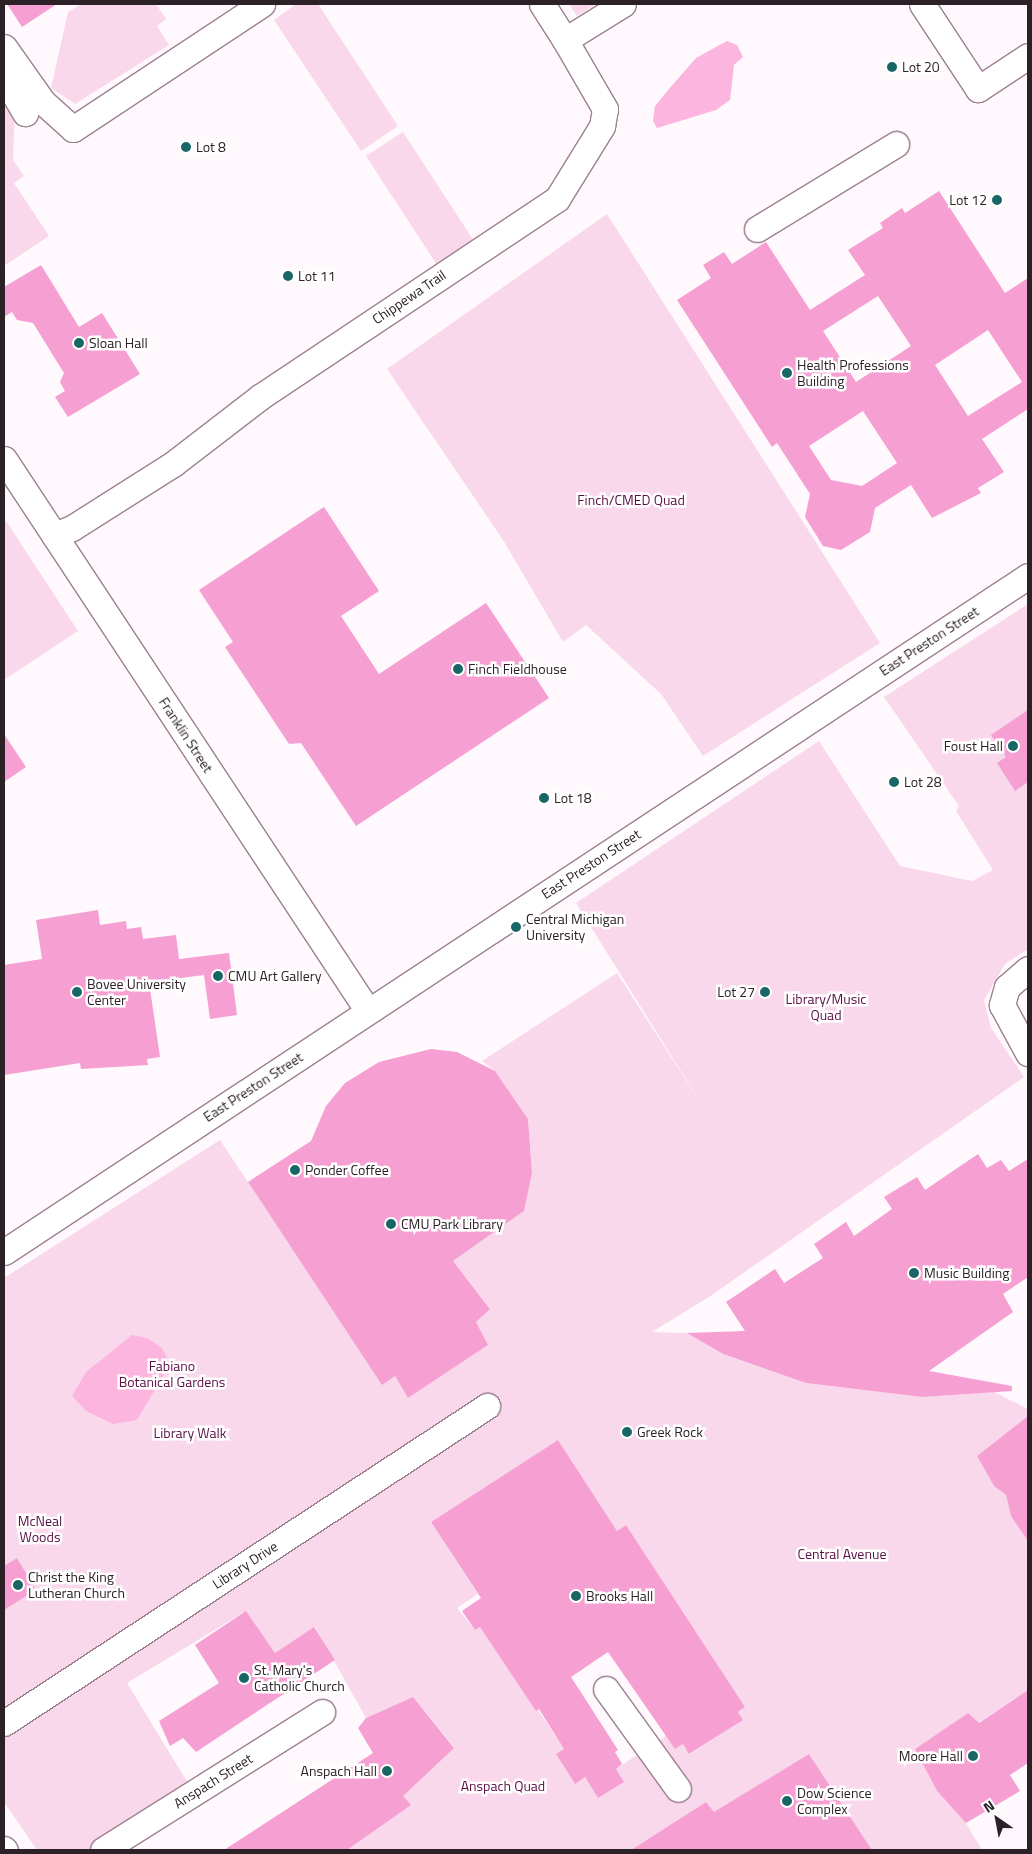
<!DOCTYPE html>
<html>
<head>
<meta charset="utf-8">
<style>
	body { margin:0 }
	#map { position:relative; width:1032px; height:1854px; overflow:hidden; background:#fff8fc; font-family:"Titillium Web",sans-serif }
	div>[style] { position:absolute }
	.green>* { inset:0; background:#fad8eb }
	.water>* { inset:0; background:#fcb5df }
	.building>* { inset:0; background:#f59fd3 }
	.roads { filter:drop-shadow(1px 0 #9c8190) drop-shadow(-1px 0 #9c8190) drop-shadow(0 1px #9c8190) drop-shadow(0 -1px #9c8190) }
	.minor>* { height:25px; margin:-12.5px; padding:0 12.5px; transform-origin:12.5px; border-radius:12.5px; background:#fff }
	.dots>* { width:14px; height:14px; translate:-50% -50%; box-sizing:border-box; border:2px solid #fff; border-radius:50% }
	span { translate:-50% -50%; white-space:nowrap; text-align:center; line-height:1.15; -webkit-text-stroke:5px #fff; paint-order:stroke }
	.poi-label { font-size:14px; color:#2c2127 }
	.left { translate:0 -50%; text-align:left }
	.right { translate:-100% -50%; text-align:right }
	.street-label { font-size:14px; color:#2c2127 }
	.park-label { font-size:14px; color:#5b1045 }
	.frame { position:absolute; inset:0; border:5px solid #2c2127; pointer-events:none }
	.north { position:absolute; left:972px; top:1794px; width:50px; height:50px; -webkit-text-stroke:4px #fff; paint-order:stroke; rotate:327deg; font-size:14px; font-weight:700; line-height:20px; text-align:center; color:#2c2127 }
	.north::after { content:''; display:block; margin:auto; width:18px; height:22px; background:#2c2127; clip-path:polygon(50% 0,100% 100%,50% 72%,0 100%) }
</style>
</head>
<body>
<div id="map">
	<div class="green">
		<div style="clip-path:polygon(81px 4px,156px 4px,166px 19px,157px 26px,169px 45px,75px 104px,51px 88px,68px 12px)"></div>
		<div style="clip-path:polygon(296px 4px,318px 4px,398px 126px,361px 151px,274px 20px)"></div>
		<div style="clip-path:polygon(569px 4px,596px 4px,577px 16px)"></div>
		<div style="clip-path:polygon(4px 89px,15px 106px,13px 160px,24px 176px,14px 183px,49px 236px,4px 266px)"></div>
		<div style="clip-path:polygon(403px 132px,474px 241px,437px 265px,366px 156px)"></div>
		<div style="clip-path:polygon(607px 214px,880px 643px,703px 756px,661px 694px,586px 625px,563px 642px,503px 540px,387px 369px)"></div>
		<div style="clip-path:polygon(4px 518px,78px 631px,4px 680px)"></div>
		<div style="clip-path:polygon(evenodd,1028px 604px,1028px 949px,1005px 964px,984px 1000px,991px 1028px,1024px 1077px,709px 1297px,652px 1332px,687px 1333px,723px 1354px,806px 1383px,922px 1397px,994px 1392px,1028px 1409px,1028px 1416px,977px 1456px,994px 1486px,1006px 1495px,1011px 1516px,1028px 1539px,1028px 1690px,978px 1723px,968px 1713px,915px 1749px,937px 1791px,966px 1823px,982px 1850px,867px 1850px,871px 1848px,809px 1754px,726px 1805px,718px 1817px,706px 1802px,631px 1850px,347px 1850px,410px 1805px,401px 1795px,454px 1747px,413px 1697px,366px 1718px,315px 1627px,275px 1653px,246px 1611px,127px 1683px,194px 1793px,103px 1850px,37px 1850px,4px 1802px,4px 1610px,36px 1590px,17px 1558px,4px 1566px,4px 1278px,220px 1140px,382px 1384px,395px 1376px,408px 1398px,488px 1345px,476px 1322px,490px 1308px,453px 1261px,524px 1211px,532px 1172px,528px 1119px,495px 1071px,482px 1061px,617px 973px,702px 1105px,576px 903px,819px 741px,900px 866px,972px 881px,993px 870px,956px 811px,959px 806px,884px 697px,1028px 604px,558px 1440px,617px 1531px,626px 1525px,745px 1707px,738px 1712px,743px 1720px,690px 1754px,683px 1744px,675px 1749px,667px 1735px,616px 1769px,624px 1782px,598px 1798px,585px 1777px,574px 1783px,556px 1754px,564px 1749px,551px 1729px,480px 1627px,475px 1630px,457px 1608px,478px 1594px,431px 1522px,558px 1440px)"></div>
	</div>
	<div class="water">
		<div style="clip-path:polygon(727px 41px,737px 45px,743px 57px,734px 65px,730px 100px,716px 110px,657px 128px,653px 121px,655px 106px,669px 89px,696px 58px)"></div>
		<div style="clip-path:polygon(132px 1335px,147px 1338px,162px 1348px,170px 1364px,137px 1420px,113px 1424px,86px 1411px,72px 1396px,86px 1372px)"></div>
	</div>
	<div class="building">
		<div style="clip-path:polygon(7px 4px,57px 4px,22px 27px)"></div>
		<div style="clip-path:polygon(evenodd,939px 191px,1005px 293px,1028px 278px,1028px 409px,982px 439px,1004px 472px,978px 488px,981px 493px,932px 518px,911px 485px,875px 508px,870px 532px,841px 550px,823px 546px,805px 517px,810px 494px,777px 443px,772px 447px,677px 300px,711px 278px,703px 265px,724px 252px,732px 264px,766px 242px,810px 310px,865px 275px,848px 250px,883px 228px,880px 223px,902px 208px,905px 213px,939px 191px,878px 296px,911px 346px,856px 382px,823px 331px,878px 296px,939px 191px,988px 330px,1022px 382px,968px 416px,935px 365px,988px 330px,939px 191px,863px 411px,897px 463px,862px 486px,831px 480px,809px 446px,863px 411px)"></div>
		<div style="clip-path:polygon(41px 265px,79px 327px,102px 313px,140px 374px,68px 417px,55px 397px,65px 391px,60px 382px,64px 373px,33px 323px,17px 320px,12px 312px,4px 317px,4px 287px)"></div>
		<div style="clip-path:polygon(324px 507px,379px 591px,341px 616px,379px 674px,486px 603px,549px 698px,356px 826px,301px 743px,289px 744px,225px 647px,233px 642px,199px 590px)"></div>
		<div style="clip-path:polygon(1028px 710px,1028px 782px,1015px 791px,997px 763px,1006px 757px,991px 735px)"></div>
		<div style="clip-path:polygon(4px 734px,26px 767px,4px 782px)"></div>
		<div style="clip-path:polygon(98px 910px,100px 925px,126px 921px,127px 929px,141px 927px,143px 939px,176px 935px,179px 959px,229px 953px,237px 1015px,210px 1019px,204px 975px,149px 982px,160px 1057px,147px 1059px,148px 1065px,81px 1069px,80px 1063px,4px 1075px,4px 965px,42px 959px,36px 920px)"></div>
		<div style="clip-path:polygon(431px 1049px,457px 1052px,495px 1071px,528px 1119px,532px 1173px,524px 1211px,453px 1261px,490px 1309px,476px 1322px,488px 1345px,408px 1398px,395px 1376px,382px 1385px,248px 1182px,311px 1141px,326px 1106px,345px 1083px,379px 1062px)"></div>
		<div style="clip-path:polygon(978px 1154px,987px 1168px,1001px 1160px,1009px 1171px,1028px 1159px,1028px 1277px,1003px 1294px,1013px 1312px,929px 1371px,1012px 1386px,1012px 1391px,922px 1397px,806px 1383px,723px 1354px,687px 1333px,745px 1331px,726px 1302px,775px 1269px,784px 1283px,823px 1258px,814px 1244px,846px 1222px,854px 1236px,892px 1209px,884px 1197px,917px 1177px,925px 1190px)"></div>
		<div style="clip-path:polygon(1028px 1416px,1028px 1541px,1011px 1516px,1006px 1495px,994px 1486px,977px 1456px)"></div>
		<div style="clip-path:polygon(558px 1440px,617px 1531px,626px 1525px,745px 1707px,738px 1712px,743px 1720px,689px 1754px,683px 1744px,675px 1749px,608px 1652px,571px 1677px,618px 1750px,615px 1752px,622px 1764px,616px 1769px,624px 1782px,598px 1798px,585px 1777px,575px 1784px,556px 1754px,564px 1749px,539px 1709px,536px 1711px,480px 1627px,475px 1630px,462px 1611px,481px 1598px,431px 1522px)"></div>
		<div style="clip-path:polygon(17px 1558px,36px 1590px,4px 1610px,4px 1566px)"></div>
		<div style="clip-path:polygon(246px 1611px,275px 1653px,314px 1627px,335px 1660px,196px 1752px,183px 1738px,170px 1746px,159px 1721px,219px 1683px,195px 1645px)"></div>
		<div style="clip-path:polygon(1028px 1690px,1028px 1763px,1010px 1775px,1020px 1791px,966px 1823px,937px 1791px,915px 1749px,968px 1713px,979px 1723px)"></div>
		<div style="clip-path:polygon(413px 1697px,454px 1748px,403px 1796px,411px 1805px,347px 1850px,224px 1850px,373px 1753px,358px 1728px,366px 1718px)"></div>
		<div style="clip-path:polygon(809px 1754px,872px 1850px,631px 1850px,706px 1802px,714px 1812px)"></div>
	</div>
	<div class="roads">
		<div class="minor">
			<div style="left:542px;top:4px;width:43px;rotate:57.4deg"></div>
			<div style="left:922px;top:4px;width:102px;rotate:56.6deg"></div>
			<div style="left:978px;top:89px;width:60px;rotate:-33.4deg"></div>
			<div style="left:4px;top:47px;width:67px;rotate:54.7deg"></div>
			<div style="left:43px;top:102px;width:40px;rotate:42deg"></div>
			<div style="left:73px;top:129px;width:227px;rotate:-33.5deg"></div>
			<div style="left:4px;top:77px;width:42px;rotate:59.7deg"></div>
			<div style="left:757px;top:229px;width:163px;rotate:-31.4deg"></div>
			<div style="left:4px;top:459px;width:661px;rotate:56.6deg"></div>
			<div style="left:54px;top:535px;width:19px;rotate:-21deg"></div>
			<div style="left:72px;top:528px;width:120px;rotate:-32.4deg"></div>
			<div style="left:173px;top:464px;width:110px;rotate:-37.6deg"></div>
			<div style="left:260px;top:397px;width:357px;rotate:-33.7deg"></div>
			<div style="left:557px;top:199px;width:86px;rotate:-58.3deg"></div>
			<div style="left:602px;top:126px;width:17px;rotate:-80deg"></div>
			<div style="left:605px;top:109px;width:80px;rotate:-120.1deg"></div>
			<div style="left:565px;top:40px;width:68px;rotate:-31.8deg"></div>
			<div style="left:1028px;top:969px;width:28px;rotate:139deg"></div>
			<div style="left:1007px;top:987px;width:19px;rotate:106deg"></div>
			<div style="left:1002px;top:1005px;width:55px;rotate:61.6deg"></div>
			<div style="left:4px;top:1252px;width:1227px;rotate:-33.43deg"></div>
			<div style="left:606px;top:1689px;width:123px;rotate:54.2deg"></div>
			<div style="left:4px;top:1723px;width:578px;rotate:-33.28deg"></div>
			<div style="left:4px;top:1849px;width:1px;rotate:45deg"></div>
			<div style="left:103px;top:1850px;width:259px;rotate:-32.2deg"></div>
		</div>
	</div>
	<div class="dots">
		<div style="left:892px;top:67px;background:#186665"></div>
		<div style="left:186px;top:147px;background:#186665"></div>
		<div style="left:997px;top:200px;background:#186665"></div>
		<div style="left:288px;top:276px;background:#186665"></div>
		<div style="left:79px;top:343px;background:#186665"></div>
		<div style="left:787px;top:373px;background:#186665"></div>
		<div style="left:458px;top:669px;background:#186665"></div>
		<div style="left:1013px;top:746px;background:#186665"></div>
		<div style="left:894px;top:782px;background:#186665"></div>
		<div style="left:544px;top:798px;background:#186665"></div>
		<div style="left:516px;top:927px;background:#186665"></div>
		<div style="left:218px;top:976px;background:#186665"></div>
		<div style="left:77px;top:992px;background:#186665"></div>
		<div style="left:765px;top:992px;background:#186665"></div>
		<div style="left:295px;top:1170px;background:#186665"></div>
		<div style="left:391px;top:1224px;background:#186665"></div>
		<div style="left:914px;top:1273px;background:#186665"></div>
		<div style="left:627px;top:1432px;background:#186665"></div>
		<div style="left:18px;top:1585px;background:#186665"></div>
		<div style="left:576px;top:1596px;background:#186665"></div>
		<div style="left:244px;top:1678px;background:#186665"></div>
		<div style="left:973px;top:1756px;background:#186665"></div>
		<div style="left:387px;top:1771px;background:#186665"></div>
		<div style="left:787px;top:1801px;background:#186665"></div>
	</div>
	<div class="poi-label">
		<span class="left" style="left:902px;top:67px">Lot 20</span>
		<span class="left" style="left:196px;top:147px">Lot 8</span>
		<span class="right" style="left:987px;top:200px">Lot 12</span>
		<span class="left" style="left:298px;top:276px">Lot 11</span>
		<span class="left" style="left:89px;top:343px">Sloan Hall</span>
		<span class="left" style="left:797px;top:373px">Health Professions<br>Building</span>
		<span class="left" style="left:468px;top:669px">Finch Fieldhouse</span>
		<span class="right" style="left:1003px;top:746px">Foust Hall</span>
		<span class="left" style="left:904px;top:782px">Lot 28</span>
		<span class="left" style="left:554px;top:798px">Lot 18</span>
		<span class="left" style="left:526px;top:927px">Central Michigan<br>University</span>
		<span class="left" style="left:228px;top:976px">CMU Art Gallery</span>
		<span class="left" style="left:87px;top:992px">Bovee University<br>Center</span>
		<span class="right" style="left:755px;top:992px">Lot 27</span>
		<span class="left" style="left:305px;top:1170px">Ponder Coffee</span>
		<span class="left" style="left:401px;top:1224px">CMU Park Library</span>
		<span class="left" style="left:924px;top:1273px">Music Building</span>
		<span class="left" style="left:637px;top:1432px">Greek Rock</span>
		<span class="left" style="left:28px;top:1585px">Christ the King<br>Lutheran Church</span>
		<span class="left" style="left:586px;top:1596px">Brooks Hall</span>
		<span class="left" style="left:254px;top:1678px">St. Mary's<br>Catholic Church</span>
		<span class="right" style="left:963px;top:1756px">Moore Hall</span>
		<span class="right" style="left:377px;top:1771px">Anspach Hall</span>
		<span class="left" style="left:797px;top:1801px">Dow Science<br>Complex</span>
	</div>
	<div class="street-label">
		<span style="left:409px;top:297px;rotate:-34deg">Chippewa Trail</span>
		<span style="left:929px;top:641px;rotate:-33deg">East Preston Street</span>
		<span style="left:186px;top:735px;rotate:57deg">Franklin Street</span>
		<span style="left:591px;top:864px;rotate:-33deg">East Preston Street</span>
		<span style="left:253px;top:1087px;rotate:-33deg">East Preston Street</span>
		<span style="left:245px;top:1565px;rotate:-33deg">Library Drive</span>
		<span style="left:213px;top:1781px;rotate:-32deg">Anspach Street</span>
	</div>
	<div class="park-label">
		<span style="left:631px;top:500px">Finch/CMED Quad</span>
		<span style="left:826px;top:1007px">Library/Music<br>Quad</span>
		<span style="left:172px;top:1374px">Fabiano<br>Botanical Gardens</span>
		<span style="left:190px;top:1433px">Library Walk</span>
		<span style="left:40px;top:1529px">McNeal<br>Woods</span>
		<span style="left:842px;top:1554px">Central Avenue</span>
		<span style="left:503px;top:1786px">Anspach Quad</span>
	</div>
	<div class="frame"></div>
	<div class="north">N</div>
</div>
</body>
</html>
